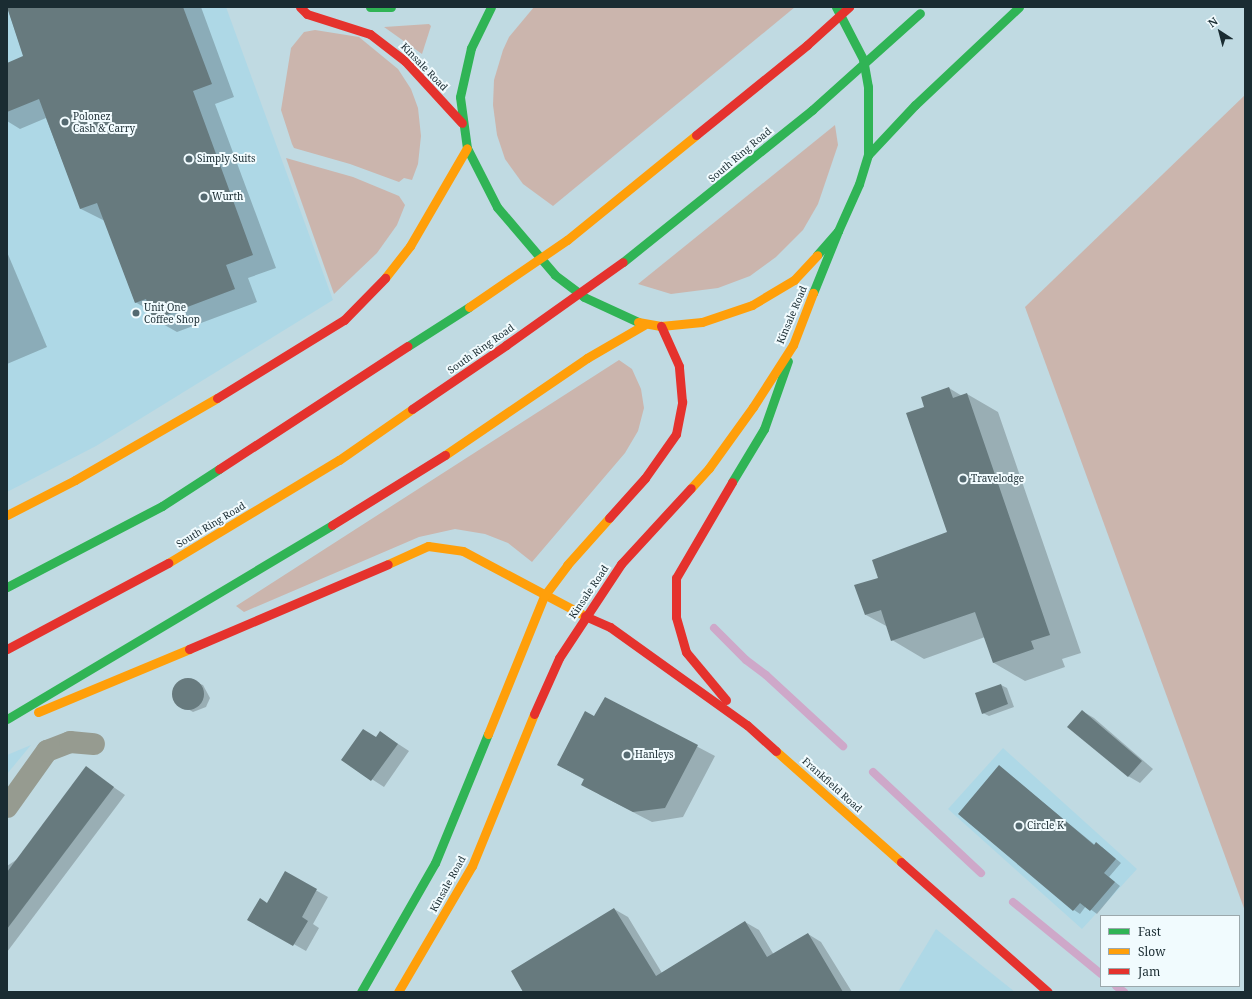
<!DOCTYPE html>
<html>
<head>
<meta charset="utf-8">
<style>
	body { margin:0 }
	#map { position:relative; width:1252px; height:999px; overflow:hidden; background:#c0dae2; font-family:"Noto Serif",serif }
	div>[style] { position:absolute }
	.built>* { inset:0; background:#aed8e6 }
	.green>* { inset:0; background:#cbb5ad }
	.shadow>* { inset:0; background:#0003 }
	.stream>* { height:8px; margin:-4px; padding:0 4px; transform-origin:4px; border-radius:4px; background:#cea8c9 }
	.building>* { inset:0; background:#677a7e }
	.round { border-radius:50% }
	.street>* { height:22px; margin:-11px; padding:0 11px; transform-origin:11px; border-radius:11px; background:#969b90 }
	.fast>* { height:9px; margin:-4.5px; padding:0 4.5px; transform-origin:4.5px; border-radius:4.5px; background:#30b455 }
	.slow>* { height:9px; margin:-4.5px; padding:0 4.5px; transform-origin:4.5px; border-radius:4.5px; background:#ff9f0a }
	.jam>* { height:9px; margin:-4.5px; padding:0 4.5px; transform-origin:4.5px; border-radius:4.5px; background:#e5322d }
	.fast-bridge>* { height:9px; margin:-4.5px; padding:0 4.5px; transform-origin:4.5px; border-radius:4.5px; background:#30b455 }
	.slow-bridge>* { height:9px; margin:-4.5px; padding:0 4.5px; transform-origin:4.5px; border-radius:4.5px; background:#ff9f0a }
	.jam-bridge>* { height:9px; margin:-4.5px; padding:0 4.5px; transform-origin:4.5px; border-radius:4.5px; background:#e5322d }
	.dots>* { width:11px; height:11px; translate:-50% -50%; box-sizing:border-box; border:2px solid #f1fbfe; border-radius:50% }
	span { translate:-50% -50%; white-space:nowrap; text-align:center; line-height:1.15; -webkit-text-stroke:4px #f1fbfe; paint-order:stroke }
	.street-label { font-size:10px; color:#1a2c32 }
	.poi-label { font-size:10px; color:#1a2c32 }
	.left { translate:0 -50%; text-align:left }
	.frame { position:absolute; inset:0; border:8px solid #1a2c32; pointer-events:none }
	.legend { position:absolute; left:1100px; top:915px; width:140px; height:72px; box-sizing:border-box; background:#f1fbfe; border:1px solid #9ba8ac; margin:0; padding:5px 7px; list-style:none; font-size:12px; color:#1a2c32 }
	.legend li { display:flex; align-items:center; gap:8px; height:20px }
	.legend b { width:20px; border:1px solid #9ba8ac }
	.north { position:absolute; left:1200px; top:12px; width:40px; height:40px; -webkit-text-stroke:3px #f1fbfe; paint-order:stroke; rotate:324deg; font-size:11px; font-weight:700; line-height:16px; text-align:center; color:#1a2c32 }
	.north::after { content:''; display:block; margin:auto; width:14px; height:18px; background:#1a2c32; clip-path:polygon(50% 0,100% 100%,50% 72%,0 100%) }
</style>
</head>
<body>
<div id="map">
	<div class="built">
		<div style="clip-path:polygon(7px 7px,226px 7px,333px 300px,96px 446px,7px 492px)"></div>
		<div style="clip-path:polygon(31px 745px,7px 774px,7px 755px)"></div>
		<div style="clip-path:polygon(1003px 748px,1137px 869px,1082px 929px,948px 809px)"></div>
		<div style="clip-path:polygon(936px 929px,1015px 992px,898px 992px)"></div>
	</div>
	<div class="green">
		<div style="clip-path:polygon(534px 7px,795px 7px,553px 206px,523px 184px,505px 159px,497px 135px,493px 105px,494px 80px,503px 50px,509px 37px)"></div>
		<div style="clip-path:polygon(429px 24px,431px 26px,422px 54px,384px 27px)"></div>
		<div style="clip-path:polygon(315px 30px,359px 37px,398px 69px,411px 89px,418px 108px,421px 136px,418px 164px,412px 180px,404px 178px,399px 182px,350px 164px,294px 148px,292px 144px,281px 110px,291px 48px,304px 32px)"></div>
		<div style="clip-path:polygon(1245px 95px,1245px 911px,1025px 307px)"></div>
		<div style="clip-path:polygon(835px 125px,838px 145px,818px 204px,803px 230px,776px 257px,750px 276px,718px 288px,671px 294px,638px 284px)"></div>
		<div style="clip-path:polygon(286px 158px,353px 177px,399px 196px,405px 205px,397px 225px,377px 253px,334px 294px)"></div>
		<div style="clip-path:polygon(619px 360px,632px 369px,641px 389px,644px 408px,638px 431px,625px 453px,532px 562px,508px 543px,485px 534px,455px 529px,419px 537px,244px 612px,236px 606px)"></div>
	</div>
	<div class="shadow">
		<div style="clip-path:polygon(7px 7px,201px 7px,234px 97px,215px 104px,276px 268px,248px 278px,257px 302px,177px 332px,154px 319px,151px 311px,135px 302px,105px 221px,81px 209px,46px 118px,20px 129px,7px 121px,7px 64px,24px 57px)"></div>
		<div style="clip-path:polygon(7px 252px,47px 347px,7px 364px)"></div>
		<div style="clip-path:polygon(949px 388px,962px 396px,967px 394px,998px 412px,1081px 653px,1062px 659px,1065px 667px,1025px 681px,994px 663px,985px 637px,924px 659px,892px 640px,888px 627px,866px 615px,879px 578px,948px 533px,925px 407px)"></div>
		<div style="clip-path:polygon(187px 679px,203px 685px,210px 698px,206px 707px,193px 712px,174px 701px,173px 691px,178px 682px)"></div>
		<div style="clip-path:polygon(1001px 685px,1007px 688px,1014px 707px,989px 716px,983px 713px)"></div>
		<div style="clip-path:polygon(605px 698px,715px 756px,683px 817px,652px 822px,600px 795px,585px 780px,558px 765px,595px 718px)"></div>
		<div style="clip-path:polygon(1082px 711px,1094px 718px,1153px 769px,1140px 783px,1128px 776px)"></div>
		<div style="clip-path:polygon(380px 732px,409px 751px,384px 787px,342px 760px,377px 738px)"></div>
		<div style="clip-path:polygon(1000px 767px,1095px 845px,1102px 847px,1121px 863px,1109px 877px,1120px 886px,1097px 914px,1086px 906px,1080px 914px,1074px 910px,959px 814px)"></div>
		<div style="clip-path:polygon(86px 768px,125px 795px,7px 952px,7px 866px,19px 858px)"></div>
		<div style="clip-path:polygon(285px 873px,328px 897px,313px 924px,319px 928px,306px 951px,249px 919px,267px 904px)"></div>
		<div style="clip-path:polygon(614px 909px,628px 917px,662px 973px,745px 922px,759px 930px,774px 955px,808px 934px,821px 942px,852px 992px,524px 992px)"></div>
	</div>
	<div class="stream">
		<div style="left:714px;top:628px;width:45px;rotate:45deg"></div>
		<div style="left:746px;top:660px;width:25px;rotate:37deg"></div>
		<div style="left:766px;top:675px;width:105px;rotate:42.7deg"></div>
		<div style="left:873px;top:772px;width:148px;rotate:43.1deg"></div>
		<div style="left:1013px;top:902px;width:114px;rotate:39.3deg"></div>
		<div style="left:1116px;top:986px;width:10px;rotate:37deg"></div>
	</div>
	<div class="building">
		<div style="clip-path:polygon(7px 7px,183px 7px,212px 84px,193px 91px,253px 255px,226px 265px,235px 289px,153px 320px,146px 299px,135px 303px,97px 203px,80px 209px,39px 99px,7px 112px,7px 63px,23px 56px)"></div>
		<div style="clip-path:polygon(949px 387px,953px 398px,967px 393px,1050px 635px,1031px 641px,1034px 649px,993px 663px,975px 612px,891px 641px,881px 610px,865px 615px,854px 585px,878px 578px,872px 560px,947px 532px,906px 413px,924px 407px,921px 397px)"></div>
		<div class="round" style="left:172px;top:678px;width:32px;height:32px"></div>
		<div style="clip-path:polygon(1001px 684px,1008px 704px,982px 714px,975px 693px)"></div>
		<div style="clip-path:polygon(605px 697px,698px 745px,665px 808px,633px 812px,581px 785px,584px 779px,557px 765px,585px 711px,594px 716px)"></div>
		<div style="clip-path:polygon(1082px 710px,1142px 761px,1128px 777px,1067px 727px)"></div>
		<div style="clip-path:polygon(363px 729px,376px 737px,380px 731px,398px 744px,371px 781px,341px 760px)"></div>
		<div style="clip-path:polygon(999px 765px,1094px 845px,1096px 842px,1116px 859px,1104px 873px,1115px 882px,1090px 911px,1080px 903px,1073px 911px,958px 814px)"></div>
		<div style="clip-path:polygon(86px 766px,114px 787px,7px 929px,7px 872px)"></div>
		<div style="clip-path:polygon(285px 871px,317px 889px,302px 917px,308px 921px,293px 946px,247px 920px,260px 898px,267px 903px)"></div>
		<div style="clip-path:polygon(614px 908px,656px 976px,745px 921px,767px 957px,808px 933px,843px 992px,523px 992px,511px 971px)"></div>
	</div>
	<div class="street">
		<div style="left:7px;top:807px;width:69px;rotate:-54.5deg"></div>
		<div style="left:47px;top:751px;width:25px;rotate:-21deg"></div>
		<div style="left:70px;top:742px;width:24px;rotate:5deg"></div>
	</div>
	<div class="fast">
		<div style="left:370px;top:7px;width:21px"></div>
		<div style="left:491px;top:7px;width:46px;rotate:116deg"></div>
		<div style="left:471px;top:48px;width:50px;rotate:102.7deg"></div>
		<div style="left:460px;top:97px;width:51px;rotate:82.2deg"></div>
		<div style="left:467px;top:148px;width:66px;rotate:63deg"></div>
		<div style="left:497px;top:207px;width:89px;rotate:49.5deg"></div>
		<div style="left:555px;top:275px;width:36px;rotate:37deg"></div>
		<div style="left:584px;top:297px;width:60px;rotate:24.8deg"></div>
		<div style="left:868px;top:155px;width:69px;rotate:-46.8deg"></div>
		<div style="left:915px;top:105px;width:143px;rotate:-43.3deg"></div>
		<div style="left:817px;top:255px;width:32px;rotate:-49deg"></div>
		<div style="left:838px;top:231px;width:51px;rotate:-65.9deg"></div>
		<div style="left:859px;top:184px;width:30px;rotate:-73deg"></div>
		<div style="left:868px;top:155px;width:68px;rotate:-90deg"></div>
		<div style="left:868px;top:87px;width:28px;rotate:-100deg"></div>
		<div style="left:863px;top:59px;width:59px;rotate:-117.4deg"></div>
		<div style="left:813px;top:293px;width:67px;rotate:-68deg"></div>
		<div style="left:408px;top:346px;width:72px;rotate:-32.6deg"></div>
		<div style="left:732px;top:482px;width:62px;rotate:-58.9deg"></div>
		<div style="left:764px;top:429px;width:72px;rotate:-70.6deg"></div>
		<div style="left:7px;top:587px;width:175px;rotate:-27.6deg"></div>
		<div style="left:162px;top:506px;width:68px;rotate:-33deg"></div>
		<div style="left:7px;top:719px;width:378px;rotate:-30.8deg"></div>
		<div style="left:361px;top:992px;width:149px;rotate:-60.2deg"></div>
		<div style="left:435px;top:863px;width:139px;rotate:-67.7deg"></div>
	</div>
	<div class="slow">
		<div style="left:385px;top:278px;width:41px;rotate:-52deg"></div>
		<div style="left:410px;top:246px;width:113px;rotate:-59.8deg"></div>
		<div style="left:638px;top:322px;width:23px;rotate:10deg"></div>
		<div style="left:661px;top:326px;width:41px;rotate:-5.6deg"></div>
		<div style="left:702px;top:322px;width:53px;rotate:-18.8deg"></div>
		<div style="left:752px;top:305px;width:49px;rotate:-30.8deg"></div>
		<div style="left:794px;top:280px;width:34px;rotate:-47deg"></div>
		<div style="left:445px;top:455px;width:172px;rotate:-34.3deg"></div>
		<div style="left:587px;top:358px;width:66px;rotate:-30.1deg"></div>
		<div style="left:691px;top:488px;width:27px;rotate:-48deg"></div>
		<div style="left:709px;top:468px;width:75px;rotate:-54.2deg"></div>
		<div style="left:753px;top:407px;width:74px;rotate:-57.2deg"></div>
		<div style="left:793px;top:345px;width:56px;rotate:-69deg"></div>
		<div style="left:7px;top:515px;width:76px;rotate:-27.2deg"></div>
		<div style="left:75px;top:480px;width:164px;rotate:-30deg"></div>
		<div style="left:168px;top:563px;width:200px;rotate:-31.1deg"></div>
		<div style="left:339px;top:460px;width:89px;rotate:-34.9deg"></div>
		<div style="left:388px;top:564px;width:44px;rotate:-24.2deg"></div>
		<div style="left:428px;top:546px;width:35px;rotate:8deg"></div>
		<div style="left:463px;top:551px;width:138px;rotate:28deg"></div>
		<div style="left:38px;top:712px;width:164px;rotate:-22.6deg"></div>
		<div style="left:488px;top:734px;width:149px;rotate:-67.9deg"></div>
		<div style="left:544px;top:596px;width:39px;rotate:-53deg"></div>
		<div style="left:567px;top:565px;width:63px;rotate:-48.2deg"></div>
		<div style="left:776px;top:751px;width:167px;rotate:41.6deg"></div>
		<div style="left:398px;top:992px;width:146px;rotate:-59.6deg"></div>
		<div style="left:472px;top:866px;width:164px;rotate:-67.8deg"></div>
	</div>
	<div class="jam">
		<div style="left:300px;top:7px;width:10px;rotate:45deg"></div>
		<div style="left:307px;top:14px;width:66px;rotate:17.6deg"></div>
		<div style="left:370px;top:34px;width:44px;rotate:37.6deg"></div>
		<div style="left:405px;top:61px;width:84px;rotate:47.4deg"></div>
		<div style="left:217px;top:398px;width:149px;rotate:-31.6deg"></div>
		<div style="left:344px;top:320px;width:59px;rotate:-45.7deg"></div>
		<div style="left:412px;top:409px;width:114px;rotate:-34.2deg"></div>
		<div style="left:219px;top:469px;width:225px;rotate:-33.1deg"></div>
		<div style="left:609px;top:518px;width:54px;rotate:-48deg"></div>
		<div style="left:645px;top:478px;width:54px;rotate:-54.8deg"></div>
		<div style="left:676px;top:434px;width:33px;rotate:-79deg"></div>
		<div style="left:682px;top:402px;width:36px;rotate:-95deg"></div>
		<div style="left:679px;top:366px;width:44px;rotate:-114.2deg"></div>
		<div style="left:332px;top:525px;width:133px;rotate:-31.8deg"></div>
		<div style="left:585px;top:616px;width:27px;rotate:24deg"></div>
		<div style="left:610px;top:627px;width:168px;rotate:35.6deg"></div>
		<div style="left:747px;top:725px;width:39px;rotate:42deg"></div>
		<div style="left:7px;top:649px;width:183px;rotate:-28.1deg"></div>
		<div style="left:189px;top:649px;width:216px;rotate:-23.1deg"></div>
		<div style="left:726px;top:700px;width:62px;rotate:-129.8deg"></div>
		<div style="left:686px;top:652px;width:36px;rotate:-106deg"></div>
		<div style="left:676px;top:617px;width:39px;rotate:-90deg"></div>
		<div style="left:676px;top:578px;width:111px;rotate:-59.7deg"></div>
		<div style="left:534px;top:714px;width:61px;rotate:-65.9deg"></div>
		<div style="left:559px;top:658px;width:113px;rotate:-56.6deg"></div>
		<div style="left:621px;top:564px;width:103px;rotate:-47.4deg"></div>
		<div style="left:901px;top:862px;width:196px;rotate:41.5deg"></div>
	</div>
	<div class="fast-bridge">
		<div style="left:623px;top:262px;width:243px;rotate:-38.8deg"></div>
		<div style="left:812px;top:110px;width:145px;rotate:-41.9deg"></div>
	</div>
	<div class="slow-bridge">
		<div style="left:469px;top:307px;width:119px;rotate:-34.4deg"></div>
		<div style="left:567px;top:240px;width:166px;rotate:-39.1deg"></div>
	</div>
	<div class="jam-bridge">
		<div style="left:696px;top:135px;width:143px;rotate:-39deg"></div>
		<div style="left:807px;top:45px;width:57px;rotate:-42.1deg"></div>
		<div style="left:506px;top:345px;width:143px;rotate:-35.4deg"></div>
	</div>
	<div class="dots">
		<div style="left:65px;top:122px;background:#546970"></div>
		<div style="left:189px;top:159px;background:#546970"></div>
		<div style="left:204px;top:197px;background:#546970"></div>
		<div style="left:136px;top:313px;background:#546970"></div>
		<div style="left:963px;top:479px;background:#546970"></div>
		<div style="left:627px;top:755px;background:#546970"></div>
		<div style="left:1019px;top:826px;background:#546970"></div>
	</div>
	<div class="street-label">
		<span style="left:424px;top:67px;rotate:46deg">Kinsale Road</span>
		<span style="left:740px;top:155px;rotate:-40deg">South Ring Road</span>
		<span style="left:792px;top:315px;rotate:-67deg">Kinsale Road</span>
		<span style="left:481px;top:349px;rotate:-35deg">South Ring Road</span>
		<span style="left:211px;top:525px;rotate:-31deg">South Ring Road</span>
		<span style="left:589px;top:592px;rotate:-56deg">Kinsale Road</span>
		<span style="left:832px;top:785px;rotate:42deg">Frankfield Road</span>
		<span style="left:448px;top:884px;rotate:-61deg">Kinsale Road</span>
	</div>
	<div class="poi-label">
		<span class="left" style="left:73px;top:122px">Polonez<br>Cash &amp; Carry</span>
		<span class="left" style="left:197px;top:159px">Simply Suits</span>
		<span class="left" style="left:212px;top:197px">Wurth</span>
		<span class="left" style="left:144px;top:313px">Unit One<br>Coffee Shop</span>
		<span class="left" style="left:971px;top:479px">Travelodge</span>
		<span class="left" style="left:635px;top:755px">Hanleys</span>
		<span class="left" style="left:1027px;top:826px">Circle K</span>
	</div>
	<div class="frame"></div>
	<ul class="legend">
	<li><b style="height:5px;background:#30b455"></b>Fast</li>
	<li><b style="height:5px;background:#ff9f0a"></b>Slow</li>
	<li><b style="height:5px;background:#e5322d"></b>Jam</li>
	</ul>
	<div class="north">N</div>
</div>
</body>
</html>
